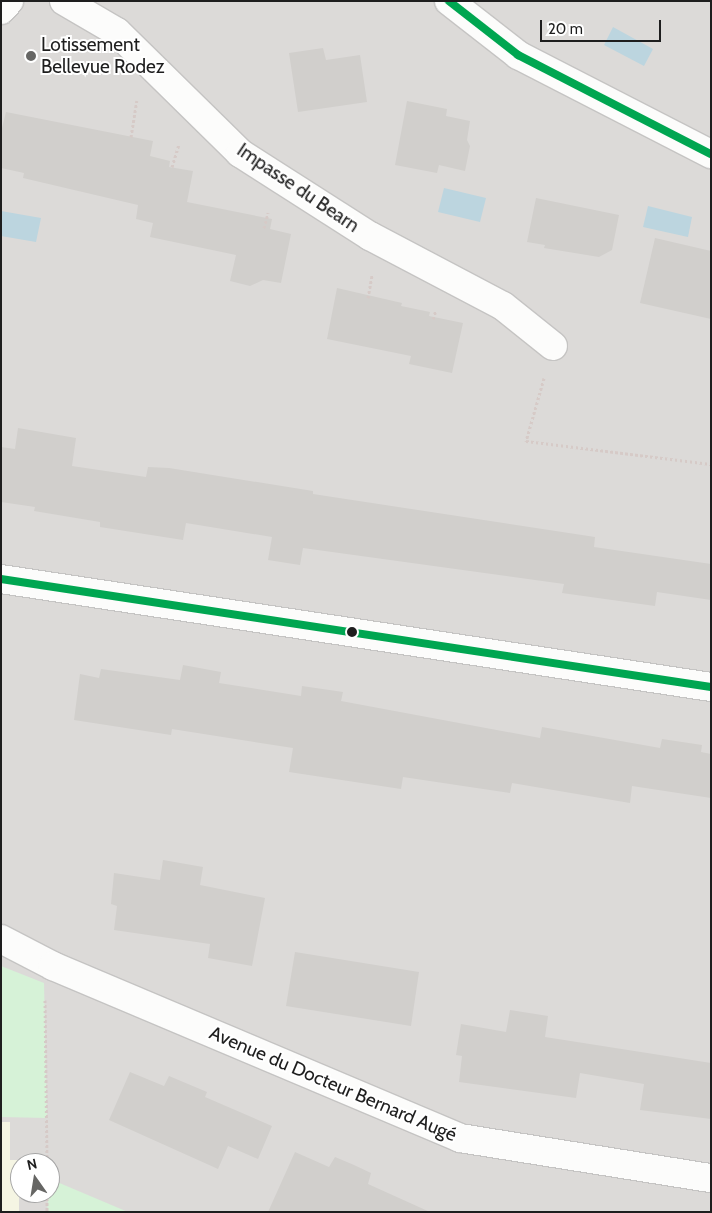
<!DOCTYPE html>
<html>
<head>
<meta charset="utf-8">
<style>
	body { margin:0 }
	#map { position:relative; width:712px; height:1213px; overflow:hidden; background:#edebe7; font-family:Cabin,sans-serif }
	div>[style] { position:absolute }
	.residential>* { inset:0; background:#dcdad8 }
	.education>* { inset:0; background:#f5f5e3 }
	.park>* { inset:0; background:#d6f2d7 }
	.water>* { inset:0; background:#bcd5df }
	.building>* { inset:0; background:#d1cfcc }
	.path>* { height:3px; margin-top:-1.5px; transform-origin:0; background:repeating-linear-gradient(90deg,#d6cac7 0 2.5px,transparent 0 5px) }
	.roads { filter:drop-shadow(1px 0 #c5c4c3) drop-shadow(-1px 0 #c5c4c3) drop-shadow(0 1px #c5c4c3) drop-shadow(0 -1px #c5c4c3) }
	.minor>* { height:28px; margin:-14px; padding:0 14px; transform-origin:14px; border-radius:14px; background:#fcfcfb }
	.bus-1>* { height:8px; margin:-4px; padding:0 4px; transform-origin:4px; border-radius:4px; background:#00a651 }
	.dots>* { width:14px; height:14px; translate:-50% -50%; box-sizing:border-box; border:2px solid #fff; border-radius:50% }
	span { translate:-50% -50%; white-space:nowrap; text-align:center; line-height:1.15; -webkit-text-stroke:4px #fff; paint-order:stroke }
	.poi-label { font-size:19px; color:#1e1e1e }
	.left { translate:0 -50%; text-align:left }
	.street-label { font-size:19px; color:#1e1e1e }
	.frame { position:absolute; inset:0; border:2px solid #1e1e1e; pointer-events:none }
	.north { position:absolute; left:10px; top:1153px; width:50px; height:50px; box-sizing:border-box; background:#fff; border:1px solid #a5a5a5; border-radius:50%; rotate:347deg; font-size:14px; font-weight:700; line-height:20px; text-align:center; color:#1e1e1e }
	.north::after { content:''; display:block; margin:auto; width:18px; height:22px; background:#666664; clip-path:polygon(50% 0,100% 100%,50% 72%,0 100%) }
	.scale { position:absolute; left:540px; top:20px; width:121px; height:22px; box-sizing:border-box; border:2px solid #1e1e1e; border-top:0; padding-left:6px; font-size:15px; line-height:18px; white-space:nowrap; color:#1e1e1e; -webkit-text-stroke:4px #fff; paint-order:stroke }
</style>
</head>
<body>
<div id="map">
	<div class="residential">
		<div style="clip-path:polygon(evenodd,1px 1px,711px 1px,711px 1212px,1px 1212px,1px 1px,20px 1163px,50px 1163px,50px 1193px,20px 1193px,20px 1163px)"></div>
	</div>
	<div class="education">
		<div style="clip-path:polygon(1px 1122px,10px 1122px,10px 1160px,19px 1160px,19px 1212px,1px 1212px)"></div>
	</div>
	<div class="park">
		<div style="clip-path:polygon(1px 966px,44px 983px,47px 1118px,1px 1117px)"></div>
		<div style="clip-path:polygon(50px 1179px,128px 1212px,47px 1212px)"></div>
	</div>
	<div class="water">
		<div style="clip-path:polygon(613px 27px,653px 49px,644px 66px,604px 45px)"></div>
		<div style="clip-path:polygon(444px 188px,486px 198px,480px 222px,438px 212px)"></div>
		<div style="clip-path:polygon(648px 206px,692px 217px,688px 237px,643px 227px)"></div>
		<div style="clip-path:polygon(1px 211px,41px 218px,36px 242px,1px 236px)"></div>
	</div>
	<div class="building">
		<div style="clip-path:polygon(323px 48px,326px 60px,360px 55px,367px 102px,298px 112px,289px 53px)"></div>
		<div style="clip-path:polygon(407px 101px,447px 109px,446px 116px,470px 121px,467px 140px,470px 146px,465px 171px,439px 165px,437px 173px,395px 165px)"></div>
		<div style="clip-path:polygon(6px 112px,153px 141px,150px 156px,170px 161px,169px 167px,193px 171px,187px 202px,272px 219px,270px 229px,291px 234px,281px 283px,263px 280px,250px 286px,230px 281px,236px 255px,150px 237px,153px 223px,136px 219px,138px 205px,23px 178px,24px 173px,1px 168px,1px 132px)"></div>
		<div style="clip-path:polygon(536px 198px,619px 215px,612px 250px,599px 257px,544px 248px,545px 245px,527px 242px)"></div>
		<div style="clip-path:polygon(655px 238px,711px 251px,711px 319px,640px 303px)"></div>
		<div style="clip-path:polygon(337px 288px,402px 303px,401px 306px,430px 312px,429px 316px,463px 323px,452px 373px,409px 364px,411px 356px,327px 339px)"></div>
		<div style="clip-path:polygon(18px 428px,76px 438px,72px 466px,146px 477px,148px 467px,169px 468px,313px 491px,313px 494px,595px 537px,594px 547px,711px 564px,711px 600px,657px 592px,655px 606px,562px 593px,564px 584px,303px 548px,300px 565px,268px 560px,272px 537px,186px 523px,183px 540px,100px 527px,100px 522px,34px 511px,35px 507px,1px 502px,1px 447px,15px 449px)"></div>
		<div style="clip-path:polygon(183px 665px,221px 672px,219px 683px,301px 696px,302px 686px,343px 692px,341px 701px,540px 738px,542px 727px,660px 748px,662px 739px,702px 745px,701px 752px,711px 754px,711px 798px,632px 786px,630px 803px,512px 783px,510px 793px,403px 777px,401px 789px,289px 772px,293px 748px,172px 729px,171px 735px,74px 720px,80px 674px,99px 678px,101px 669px,180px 680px)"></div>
		<div style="clip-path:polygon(163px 860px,203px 867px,200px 885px,265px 898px,252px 966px,208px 958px,210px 944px,114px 930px,117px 906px,111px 904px,114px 873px,160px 880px)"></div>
		<div style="clip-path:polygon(295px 952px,419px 972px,411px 1026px,286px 1006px)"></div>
		<div style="clip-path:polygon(510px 1010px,548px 1016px,545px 1037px,711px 1063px,711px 1119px,640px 1110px,644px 1084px,580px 1073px,576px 1098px,459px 1082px,462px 1056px,456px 1055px,461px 1024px,506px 1032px)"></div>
		<div style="clip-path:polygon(130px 1072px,164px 1086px,169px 1076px,207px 1092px,205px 1097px,272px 1126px,258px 1159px,228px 1146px,218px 1169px,109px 1120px)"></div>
		<div style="clip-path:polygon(295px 1152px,329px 1167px,335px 1157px,354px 1165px,371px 1173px,368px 1184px,430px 1212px,268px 1212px)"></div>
	</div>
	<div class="path">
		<div style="left:131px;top:137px;width:37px;rotate:-81deg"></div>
		<div style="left:172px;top:167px;width:24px;rotate:-73deg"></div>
		<div style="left:264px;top:228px;width:16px;rotate:-75deg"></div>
		<div style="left:368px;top:298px;width:23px;rotate:-80deg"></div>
		<div style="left:433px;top:319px;width:9px;rotate:-72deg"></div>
		<div style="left:544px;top:378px;width:66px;rotate:105.9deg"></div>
		<div style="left:526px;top:441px;width:186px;rotate:7.1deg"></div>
		<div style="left:45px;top:1000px;width:163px;rotate:89.3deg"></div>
		<div style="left:47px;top:1193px;width:19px;rotate:90deg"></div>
	</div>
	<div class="roads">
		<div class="minor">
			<div style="left:64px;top:1px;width:61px;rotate:30.3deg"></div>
			<div style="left:117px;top:32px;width:173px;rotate:44.5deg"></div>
			<div style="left:240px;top:153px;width:154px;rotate:32.6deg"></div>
			<div style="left:370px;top:236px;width:150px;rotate:27.8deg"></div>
			<div style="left:503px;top:306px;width:64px;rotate:38.7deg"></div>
			<div style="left:449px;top:1px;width:88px;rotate:38deg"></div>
			<div style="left:518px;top:55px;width:217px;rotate:27.2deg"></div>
			<div style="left:1px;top:10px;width:12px;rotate:-48deg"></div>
			<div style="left:1px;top:579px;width:718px;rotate:8.65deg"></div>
			<div style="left:1px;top:939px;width:59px;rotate:27.4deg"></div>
			<div style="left:53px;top:966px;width:442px;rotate:22.9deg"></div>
			<div style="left:460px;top:1138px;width:254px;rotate:9.1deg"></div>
		</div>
	</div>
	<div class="bus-1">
		<div style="left:449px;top:1px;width:88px;rotate:38deg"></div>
		<div style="left:518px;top:55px;width:217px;rotate:27.2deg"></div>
		<div style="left:1px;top:579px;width:718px;rotate:8.65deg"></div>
	</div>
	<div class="dots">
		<div style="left:31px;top:56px;background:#666664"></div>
		<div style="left:352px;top:632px;background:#1e1e1e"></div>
	</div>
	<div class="poi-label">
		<span class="left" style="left:41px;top:56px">Lotissement<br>Bellevue Rodez</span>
	</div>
	<div class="street-label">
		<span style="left:298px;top:188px;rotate:34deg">Impasse du Bearn</span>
		<span style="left:333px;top:1084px;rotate:23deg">Avenue du Docteur Bernard Augé</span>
	</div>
	<div class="frame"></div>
	<div class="north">N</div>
	<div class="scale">20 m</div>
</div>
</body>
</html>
